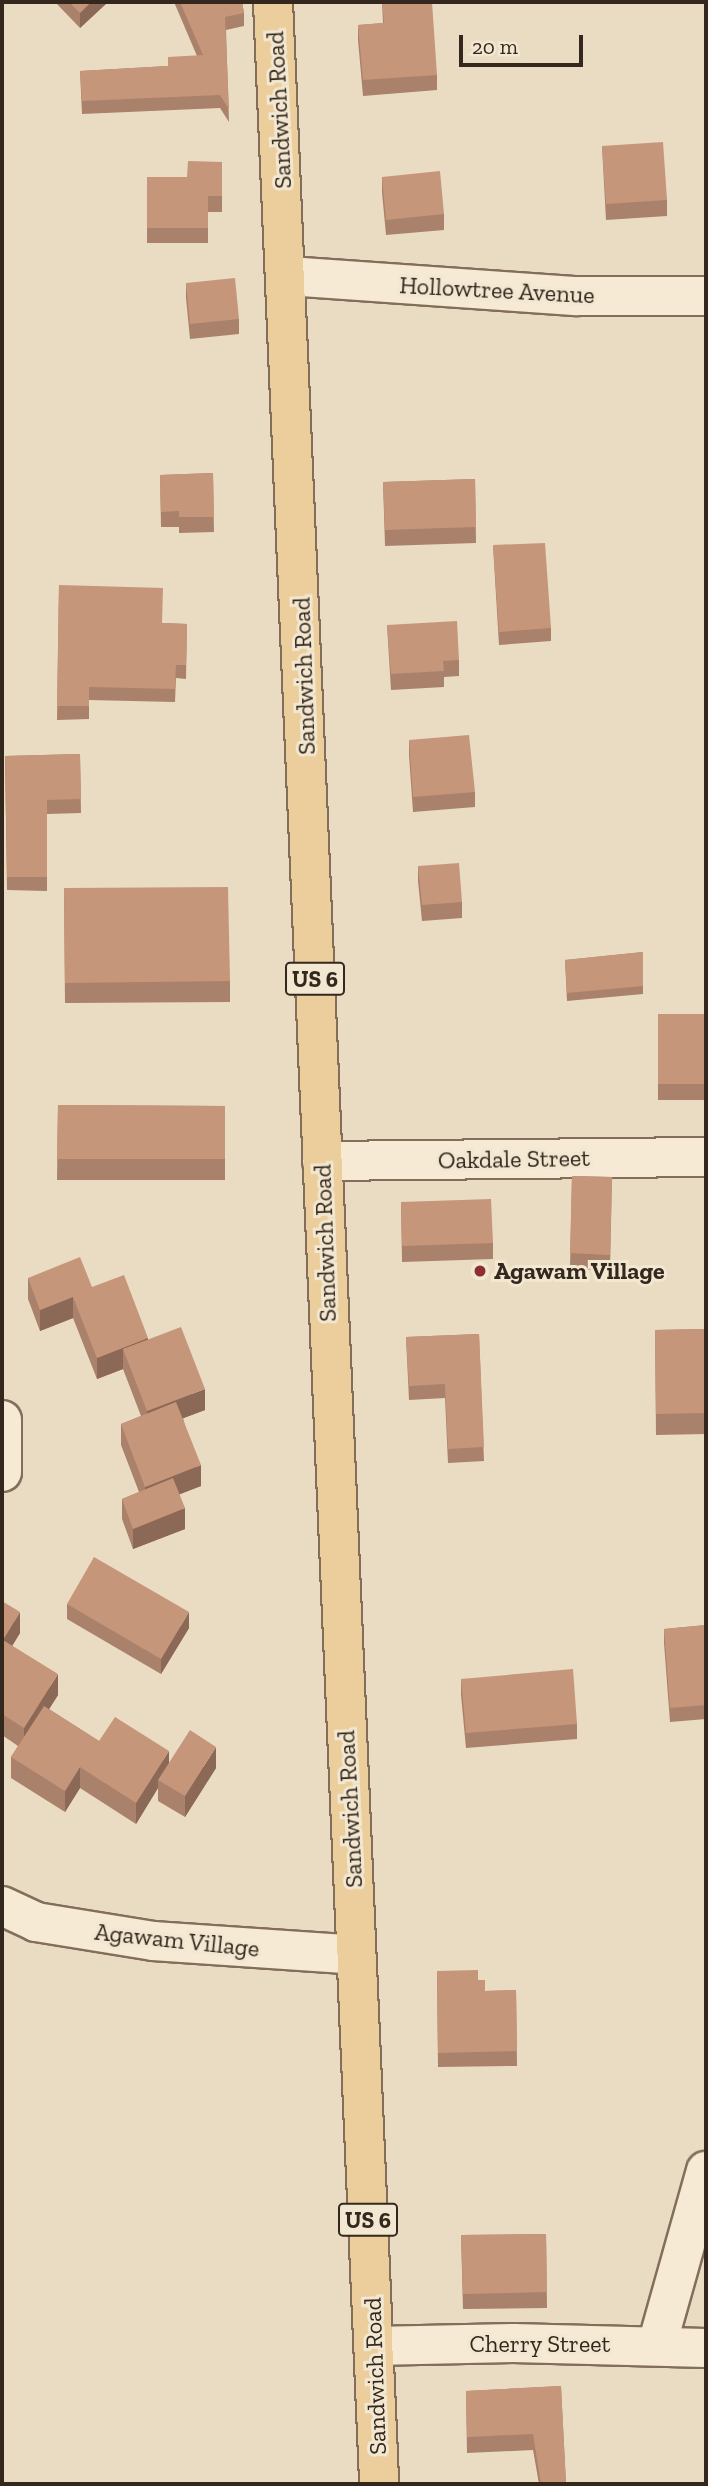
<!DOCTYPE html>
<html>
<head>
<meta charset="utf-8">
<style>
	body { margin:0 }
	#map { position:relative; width:708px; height:2486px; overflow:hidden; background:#eadcc2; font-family:"Zilla Slab",serif }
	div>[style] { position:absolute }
	.roads { filter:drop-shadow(2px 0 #836e5b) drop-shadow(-2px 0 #836e5b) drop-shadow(0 2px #836e5b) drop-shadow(0 -2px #836e5b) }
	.street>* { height:38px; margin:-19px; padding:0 19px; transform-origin:19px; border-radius:19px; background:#f6ead5 }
	.primary>* { height:38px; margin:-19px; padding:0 19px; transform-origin:19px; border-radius:19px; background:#ebce9c }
	.wall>* { inset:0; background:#aa816a }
	.shaded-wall>* { inset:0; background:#8b6956 }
	.building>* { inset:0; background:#c6967b }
	.dots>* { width:19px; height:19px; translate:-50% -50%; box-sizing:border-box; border:4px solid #f2e7d1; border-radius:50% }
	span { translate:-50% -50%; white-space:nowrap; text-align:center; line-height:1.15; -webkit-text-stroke:6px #f2e7d1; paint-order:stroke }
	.shield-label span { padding:2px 5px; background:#f2e7d1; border:2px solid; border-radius:5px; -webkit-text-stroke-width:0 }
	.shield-label { font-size:23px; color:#34271e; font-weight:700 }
	.street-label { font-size:24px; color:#34271e }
	.poi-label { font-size:24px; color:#34271e; font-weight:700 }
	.left { translate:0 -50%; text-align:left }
	.frame { position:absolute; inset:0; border:4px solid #34271e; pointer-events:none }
	.scale { position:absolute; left:459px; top:35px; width:124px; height:32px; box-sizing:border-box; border:4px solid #34271e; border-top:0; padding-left:9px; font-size:21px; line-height:24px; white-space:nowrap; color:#34271e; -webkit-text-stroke:5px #f2e7d1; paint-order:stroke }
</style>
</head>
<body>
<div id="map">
	<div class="roads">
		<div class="street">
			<div style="left:288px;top:276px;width:290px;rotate:4deg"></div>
			<div style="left:577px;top:296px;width:129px"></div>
			<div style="left:322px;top:1161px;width:384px;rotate:-0.6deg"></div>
			<div style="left:2px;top:1420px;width:52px;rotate:90deg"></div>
			<div style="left:2px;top:1906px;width:38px;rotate:25deg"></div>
			<div style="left:36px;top:1922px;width:119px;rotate:9.2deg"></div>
			<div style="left:153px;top:1941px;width:203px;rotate:3.9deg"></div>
			<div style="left:657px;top:2345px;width:181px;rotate:-74.3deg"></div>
			<div style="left:373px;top:2346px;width:140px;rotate:-1.2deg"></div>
			<div style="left:513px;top:2343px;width:193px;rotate:1.5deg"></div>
		</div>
		<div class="primary">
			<div style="left:273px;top:2px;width:2484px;rotate:87.55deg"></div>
		</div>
	</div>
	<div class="wall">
		<div style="clip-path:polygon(55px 2px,108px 2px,80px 28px)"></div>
		<div style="clip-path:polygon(174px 2px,242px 2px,244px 13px,244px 26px,226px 30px,229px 122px,220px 108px,82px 114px,80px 71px,168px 66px,197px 56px)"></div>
		<div style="clip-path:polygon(382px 2px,437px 75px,437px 90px,363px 96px,358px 40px,358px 25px,383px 23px)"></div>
		<div style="clip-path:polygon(602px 146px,667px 200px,667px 216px,606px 220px)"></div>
		<div style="clip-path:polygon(222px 162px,222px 212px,208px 212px,208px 243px,147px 243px,147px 177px,187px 177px)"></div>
		<div style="clip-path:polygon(382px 177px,444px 214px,444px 230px,386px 235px,382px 192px)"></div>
		<div style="clip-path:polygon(186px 283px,239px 319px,239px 334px,190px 339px,186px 298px)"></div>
		<div style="clip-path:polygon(213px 473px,214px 532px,179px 533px,179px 527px,161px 527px,160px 475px)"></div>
		<div style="clip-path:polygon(475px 479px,476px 543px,385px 546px,383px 482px)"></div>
		<div style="clip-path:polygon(493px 545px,551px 628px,551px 641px,499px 645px)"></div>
		<div style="clip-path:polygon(59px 585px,163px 623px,187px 624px,186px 679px,176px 678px,175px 702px,89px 700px,89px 719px,57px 720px)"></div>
		<div style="clip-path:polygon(387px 625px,459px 660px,459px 676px,444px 677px,444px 687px,391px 690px)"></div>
		<div style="clip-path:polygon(409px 740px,475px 792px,475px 807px,413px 812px,409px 755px)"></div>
		<div style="clip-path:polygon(80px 754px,81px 813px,47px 814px,47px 891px,7px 890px,5px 756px)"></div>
		<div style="clip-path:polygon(418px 866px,462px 902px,462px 918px,422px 921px,418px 881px)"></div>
		<div style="clip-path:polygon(64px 888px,230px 981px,230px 1002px,65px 1003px)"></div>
		<div style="clip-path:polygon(643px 952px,643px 994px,567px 1001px,565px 960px)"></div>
		<div style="clip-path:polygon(658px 1014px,706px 1014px,706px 1100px,658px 1100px)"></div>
		<div style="clip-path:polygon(58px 1105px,225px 1106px,225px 1180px,57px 1180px)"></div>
		<div style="clip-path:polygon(572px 1176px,612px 1177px,610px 1270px,570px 1269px)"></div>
		<div style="clip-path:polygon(401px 1202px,493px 1243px,493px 1259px,402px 1262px)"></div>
		<div style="clip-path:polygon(28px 1278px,92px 1287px,148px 1339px,205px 1410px,183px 1418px,201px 1486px,179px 1494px,185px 1529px,133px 1549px,122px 1519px,122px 1499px,139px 1492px,121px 1445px,121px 1424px,141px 1416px,123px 1369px,97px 1379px,73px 1318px,40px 1331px,28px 1299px)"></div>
		<div style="clip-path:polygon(706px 1329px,706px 1434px,656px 1435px,655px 1330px)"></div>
		<div style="clip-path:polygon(479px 1334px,484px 1461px,448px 1463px,445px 1398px,409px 1400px,406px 1337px)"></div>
		<div style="clip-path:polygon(2px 1601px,20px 1633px,12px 1646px,58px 1695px,49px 1709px,99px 1741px,169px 1763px,216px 1768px,185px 1817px,158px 1801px,158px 1788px,136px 1824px,80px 1788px,65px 1812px,11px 1778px,11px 1757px,18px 1746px,2px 1735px)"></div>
		<div style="clip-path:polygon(67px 1604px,189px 1628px,161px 1674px,67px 1619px)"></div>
		<div style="clip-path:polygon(706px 1625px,706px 1719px,670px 1722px,664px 1643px,664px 1629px)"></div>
		<div style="clip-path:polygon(461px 1679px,577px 1724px,577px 1739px,466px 1748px,461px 1695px)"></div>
		<div style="clip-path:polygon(437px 1971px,478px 1980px,485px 1991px,516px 1990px,517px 2066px,438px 2067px)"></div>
		<div style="clip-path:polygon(546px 2234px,547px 2308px,463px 2309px,461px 2235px)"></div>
		<div style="clip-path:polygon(561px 2386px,566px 2484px,539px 2484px,533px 2450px,467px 2453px,466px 2391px)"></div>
	</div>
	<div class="shaded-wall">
		<div style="clip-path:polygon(91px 2px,108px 2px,80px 28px,80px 13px)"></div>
		<div style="clip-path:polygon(73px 1297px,73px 1318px,40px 1331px,40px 1310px)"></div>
		<div style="clip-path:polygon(148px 1338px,148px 1359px,123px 1349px,123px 1369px,97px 1379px,97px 1358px)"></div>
		<div style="clip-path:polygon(205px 1389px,205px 1410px,147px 1432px,147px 1411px)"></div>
		<div style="clip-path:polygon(201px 1465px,201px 1486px,145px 1508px,145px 1487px)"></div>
		<div style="clip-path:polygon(185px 1508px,185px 1529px,133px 1549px,133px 1529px)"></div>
		<div style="clip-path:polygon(20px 1612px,20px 1633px,3px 1661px,3px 1640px)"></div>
		<div style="clip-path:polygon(189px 1612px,189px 1628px,161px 1674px,161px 1659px)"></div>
		<div style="clip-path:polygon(58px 1674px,58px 1695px,24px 1749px,24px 1728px)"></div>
		<div style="clip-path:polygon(216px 1747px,216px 1768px,185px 1817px,185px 1796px)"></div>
		<div style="clip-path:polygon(169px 1751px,169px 1772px,158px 1780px,158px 1788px,136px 1824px,136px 1803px)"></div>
		<div style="clip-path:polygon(80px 1767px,80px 1788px,65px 1812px,65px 1791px)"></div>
	</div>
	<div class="building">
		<div style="clip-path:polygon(69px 2px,91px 2px,80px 13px)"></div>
		<div style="clip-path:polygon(180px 2px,242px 2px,244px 13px,225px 17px,229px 109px,220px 95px,82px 101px,80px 71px,168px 66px,168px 57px,203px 55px)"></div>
		<div style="clip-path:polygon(382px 2px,432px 2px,437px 75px,363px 80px,358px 25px,384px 23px)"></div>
		<div style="clip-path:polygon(663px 142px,667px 200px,606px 204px,602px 146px)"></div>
		<div style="clip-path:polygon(188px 161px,222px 162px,222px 196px,208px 196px,208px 228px,147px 228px,147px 177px,187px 177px)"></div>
		<div style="clip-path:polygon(440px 171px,444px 214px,386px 220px,382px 177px)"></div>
		<div style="clip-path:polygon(235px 278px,239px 319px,190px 324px,186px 283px)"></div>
		<div style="clip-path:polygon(213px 473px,214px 517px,179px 517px,179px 511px,161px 512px,160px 475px)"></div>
		<div style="clip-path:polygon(475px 479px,476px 527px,385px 530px,383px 482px)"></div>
		<div style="clip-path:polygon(545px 543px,551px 628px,499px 632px,493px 545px)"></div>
		<div style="clip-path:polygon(59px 585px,163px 588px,162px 623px,187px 624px,186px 665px,176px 665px,175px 689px,89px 687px,89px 706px,57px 706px)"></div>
		<div style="clip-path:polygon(457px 621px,459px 660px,443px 661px,444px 671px,391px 674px,387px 625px)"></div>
		<div style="clip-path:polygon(469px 735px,475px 792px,413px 797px,409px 740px)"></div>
		<div style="clip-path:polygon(80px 754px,81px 799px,47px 800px,47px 877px,7px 877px,5px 756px)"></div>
		<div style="clip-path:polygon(459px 863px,462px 902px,422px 905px,418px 866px)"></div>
		<div style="clip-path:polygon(228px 887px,230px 981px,65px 983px,64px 888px)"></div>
		<div style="clip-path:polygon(643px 952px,643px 986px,567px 993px,565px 960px)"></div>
		<div style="clip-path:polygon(658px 1014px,706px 1014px,706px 1084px,658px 1084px)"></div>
		<div style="clip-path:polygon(58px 1105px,225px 1106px,225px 1159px,57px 1159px)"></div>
		<div style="clip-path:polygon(572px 1176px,612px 1177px,610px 1255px,570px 1253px)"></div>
		<div style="clip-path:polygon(491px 1199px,493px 1243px,402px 1246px,401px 1202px)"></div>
		<div style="clip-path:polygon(80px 1257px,92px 1287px,124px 1275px,148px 1338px,97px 1358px,73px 1297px,40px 1310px,28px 1278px)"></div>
		<div style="clip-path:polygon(181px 1327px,205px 1389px,147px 1411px,123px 1349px)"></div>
		<div style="clip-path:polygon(706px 1329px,706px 1413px,656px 1414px,655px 1330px)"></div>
		<div style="clip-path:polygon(479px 1334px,484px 1447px,448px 1449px,445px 1384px,409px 1386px,406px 1337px)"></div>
		<div style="clip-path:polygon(176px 1402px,201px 1465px,145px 1487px,121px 1424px)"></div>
		<div style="clip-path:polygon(173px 1478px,185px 1508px,133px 1529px,122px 1499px)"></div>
		<div style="clip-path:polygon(94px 1557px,189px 1612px,161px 1659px,67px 1604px)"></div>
		<div style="clip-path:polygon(2px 1601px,20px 1612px,3px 1640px,58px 1674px,24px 1728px,2px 1714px)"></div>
		<div style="clip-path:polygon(706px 1625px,706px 1705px,670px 1708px,664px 1629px)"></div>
		<div style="clip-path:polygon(573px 1669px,577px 1724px,466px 1733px,461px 1679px)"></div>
		<div style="clip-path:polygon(44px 1706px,99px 1741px,115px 1717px,169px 1751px,136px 1803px,80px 1767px,65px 1791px,11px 1757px)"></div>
		<div style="clip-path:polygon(190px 1730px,216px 1747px,185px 1796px,158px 1780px)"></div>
		<div style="clip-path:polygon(478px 1970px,478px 1980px,485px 1980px,485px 1991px,516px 1990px,517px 2051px,438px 2053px,437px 1971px)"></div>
		<div style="clip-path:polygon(546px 2234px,547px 2292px,463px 2294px,461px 2235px)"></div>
		<div style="clip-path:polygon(561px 2386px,566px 2484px,541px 2484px,533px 2434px,467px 2437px,466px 2391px)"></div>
	</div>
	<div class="dots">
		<div style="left:480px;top:1271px;background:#8d2f35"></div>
	</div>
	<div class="shield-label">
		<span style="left:315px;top:979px">US 6</span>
		<span style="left:368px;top:2220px">US 6</span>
	</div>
	<div class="street-label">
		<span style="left:279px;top:110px;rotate:-93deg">Sandwich Road</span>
		<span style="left:497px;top:290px;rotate:3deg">Hollowtree Avenue</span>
		<span style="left:304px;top:676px;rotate:-92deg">Sandwich Road</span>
		<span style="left:514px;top:1159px;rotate:-1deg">Oakdale Street</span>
		<span style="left:325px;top:1243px;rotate:-92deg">Sandwich Road</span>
		<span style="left:350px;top:1809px;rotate:-93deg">Sandwich Road</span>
		<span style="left:177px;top:1940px;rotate:6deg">Agawam Village</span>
		<span style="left:540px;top:2344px">Cherry Street</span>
		<span style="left:375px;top:2376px;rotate:-92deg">Sandwich Road</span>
	</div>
	<div class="poi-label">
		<span class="left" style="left:494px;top:1271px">Agawam Village</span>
	</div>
	<div class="frame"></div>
	<div class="scale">20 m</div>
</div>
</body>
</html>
